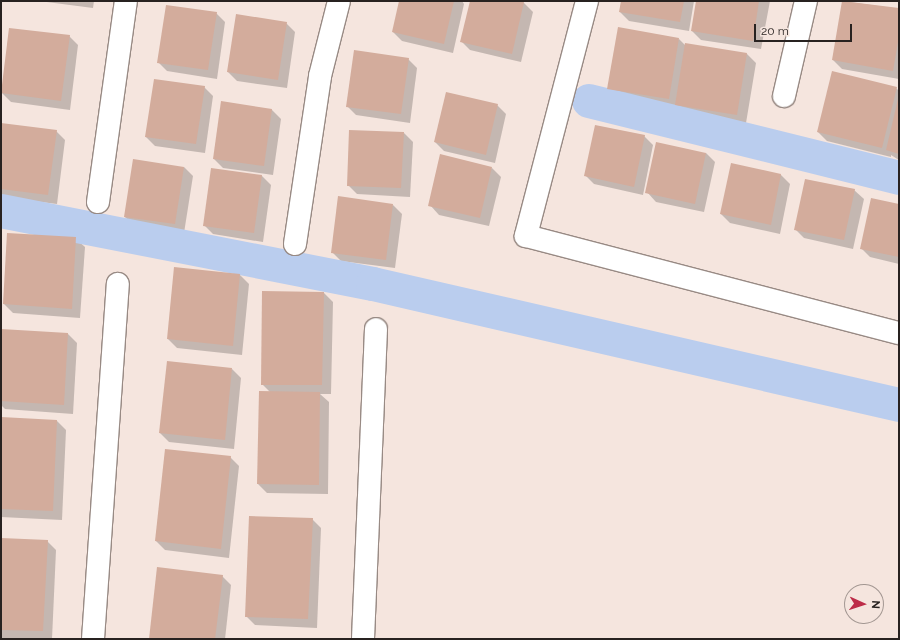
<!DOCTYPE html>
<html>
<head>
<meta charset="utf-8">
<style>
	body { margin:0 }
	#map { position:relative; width:900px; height:640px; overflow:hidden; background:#f5e5de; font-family:Raleway,sans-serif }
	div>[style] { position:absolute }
	.shadow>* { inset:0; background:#0003 }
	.canal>* { height:34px; margin:-17px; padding:0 17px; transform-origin:17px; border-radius:17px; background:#bacdee }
	.building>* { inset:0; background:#d3ac9c }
	.roads { filter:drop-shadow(1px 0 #988a84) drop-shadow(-1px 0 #988a84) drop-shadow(0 1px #988a84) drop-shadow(0 -1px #988a84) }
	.street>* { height:22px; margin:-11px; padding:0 11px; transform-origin:11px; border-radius:11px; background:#fff }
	span { translate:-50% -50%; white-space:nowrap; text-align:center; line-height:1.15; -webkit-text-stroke:3px #f5e5de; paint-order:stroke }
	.frame { position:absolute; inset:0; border:2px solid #282220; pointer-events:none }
	.north { position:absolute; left:844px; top:584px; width:40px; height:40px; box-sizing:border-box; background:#f5e5de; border:1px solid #a39792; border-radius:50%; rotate:93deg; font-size:11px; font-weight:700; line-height:16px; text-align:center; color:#282220 }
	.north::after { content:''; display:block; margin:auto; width:14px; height:18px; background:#bd2c48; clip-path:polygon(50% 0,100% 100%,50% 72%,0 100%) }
	.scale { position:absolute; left:754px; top:24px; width:98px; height:18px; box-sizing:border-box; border:2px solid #282220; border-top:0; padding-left:5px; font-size:12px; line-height:14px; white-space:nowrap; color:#282220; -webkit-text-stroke:3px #f5e5de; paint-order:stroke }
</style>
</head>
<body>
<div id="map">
	<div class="shadow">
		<div style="clip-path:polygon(39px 1px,94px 1px,93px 8px)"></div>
		<div style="clip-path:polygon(400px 1px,462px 1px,464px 4px,453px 53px,402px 41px,393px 32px)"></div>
		<div style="clip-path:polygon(471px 1px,514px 1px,524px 3px,533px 12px,521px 62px,470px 50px,461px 41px)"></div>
		<div style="clip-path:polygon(622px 1px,694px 1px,689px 31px,629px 21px,620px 12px)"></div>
		<div style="clip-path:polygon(697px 1px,770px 1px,761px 49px,701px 40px,692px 31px)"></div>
		<div style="clip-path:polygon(843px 1px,899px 9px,899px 79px,842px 69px,833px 60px)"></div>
		<div style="clip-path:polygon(216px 13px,225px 22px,217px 79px,167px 71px,158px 62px)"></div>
		<div style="clip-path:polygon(286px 23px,295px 32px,287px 88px,237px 81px,228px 72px)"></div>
		<div style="clip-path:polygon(69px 36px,78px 45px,70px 110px,11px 102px,2px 93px)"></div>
		<div style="clip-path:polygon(679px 39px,686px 46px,747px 54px,756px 63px,746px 123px,685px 113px,678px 106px,617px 98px,608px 89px)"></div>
		<div style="clip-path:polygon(408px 59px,417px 68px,410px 123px,356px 115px,347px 106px)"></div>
		<div style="clip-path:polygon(204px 87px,213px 96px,205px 153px,155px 146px,146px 137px)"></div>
		<div style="clip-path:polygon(896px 88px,899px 91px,899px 160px,891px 155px,891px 157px,827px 141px,818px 132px)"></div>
		<div style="clip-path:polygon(222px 102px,272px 110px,281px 119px,273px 175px,223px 168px,214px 159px)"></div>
		<div style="clip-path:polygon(497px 105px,506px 114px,495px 163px,444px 151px,435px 142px)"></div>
		<div style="clip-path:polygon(1px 124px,56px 131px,65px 140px,57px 204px,1px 197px)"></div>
		<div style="clip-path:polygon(404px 133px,413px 142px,410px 197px,357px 194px,348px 185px)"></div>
		<div style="clip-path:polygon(644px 136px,653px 145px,643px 195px,594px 184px,585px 175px)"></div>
		<div style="clip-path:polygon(706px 153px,715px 162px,704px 212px,656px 202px,647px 192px)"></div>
		<div style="clip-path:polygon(732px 165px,781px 175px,790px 184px,780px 234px,730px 223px,721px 214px)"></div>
		<div style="clip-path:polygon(184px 167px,193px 176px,184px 233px,134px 226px,125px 217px)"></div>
		<div style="clip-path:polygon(492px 168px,501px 177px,489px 226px,439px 215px,430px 205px)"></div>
		<div style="clip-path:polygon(212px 169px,262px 176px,271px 185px,263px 242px,213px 234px,204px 225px)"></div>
		<div style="clip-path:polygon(854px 190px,864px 199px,853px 249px,804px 238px,795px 229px)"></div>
		<div style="clip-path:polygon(393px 205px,402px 214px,395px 268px,341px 261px,332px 252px)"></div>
		<div style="clip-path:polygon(899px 205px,899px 264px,870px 257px,861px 248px)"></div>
		<div style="clip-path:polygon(75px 238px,85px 247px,80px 318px,13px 313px,4px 304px)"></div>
		<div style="clip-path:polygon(175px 268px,240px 275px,249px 284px,242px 355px,177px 348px,168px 339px)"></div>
		<div style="clip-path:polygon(324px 293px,333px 302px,331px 394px,320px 394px,329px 402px,328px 494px,267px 493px,258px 484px,270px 392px,262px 384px)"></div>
		<div style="clip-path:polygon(1px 330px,68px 334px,77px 343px,73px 414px,5px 409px,1px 405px)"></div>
		<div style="clip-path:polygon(232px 369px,241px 378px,234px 449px,169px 442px,160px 433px)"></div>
		<div style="clip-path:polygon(1px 418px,57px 421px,66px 430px,62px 520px,1px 517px)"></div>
		<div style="clip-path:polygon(230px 457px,239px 466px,229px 558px,165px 550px,156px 541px)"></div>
		<div style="clip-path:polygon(312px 519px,321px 528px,317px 628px,255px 625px,246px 616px)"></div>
		<div style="clip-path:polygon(1px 539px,47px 541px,56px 550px,52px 639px,1px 638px)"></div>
		<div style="clip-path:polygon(222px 576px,231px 585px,225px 639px,150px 639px)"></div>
	</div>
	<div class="canal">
		<div style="left:589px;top:101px;width:319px;rotate:13.9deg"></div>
		<div style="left:1px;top:211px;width:379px;rotate:11.1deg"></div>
		<div style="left:373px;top:284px;width:540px;rotate:12.95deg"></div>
	</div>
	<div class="building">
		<div style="clip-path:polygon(399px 1px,454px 1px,444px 44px,392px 32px)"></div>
		<div style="clip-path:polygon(470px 1px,524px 2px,512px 54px,460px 42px)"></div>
		<div style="clip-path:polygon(621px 1px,684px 1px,680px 22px,619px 12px)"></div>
		<div style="clip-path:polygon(696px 1px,759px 1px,753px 41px,691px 31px)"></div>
		<div style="clip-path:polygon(842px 1px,899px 8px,899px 36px,893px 71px,832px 60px)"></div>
		<div style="clip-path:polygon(166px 5px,217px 12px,208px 70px,157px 63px)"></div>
		<div style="clip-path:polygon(236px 14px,287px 22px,278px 80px,227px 72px)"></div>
		<div style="clip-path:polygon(618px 27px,679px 38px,669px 99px,607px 89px)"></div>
		<div style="clip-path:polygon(9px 28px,70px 35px,61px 101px,1px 93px)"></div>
		<div style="clip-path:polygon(685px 43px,747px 53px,737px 115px,675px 105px)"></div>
		<div style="clip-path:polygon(354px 50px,409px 58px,401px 114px,346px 107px)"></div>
		<div style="clip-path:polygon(832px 71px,897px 87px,882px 148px,817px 132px)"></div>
		<div style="clip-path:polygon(154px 79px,205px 86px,196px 144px,145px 137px)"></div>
		<div style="clip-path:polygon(446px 92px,498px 104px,486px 155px,434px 142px)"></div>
		<div style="clip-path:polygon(898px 99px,899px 99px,899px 154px,886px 150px)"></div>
		<div style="clip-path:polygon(221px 101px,272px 109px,264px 166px,213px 159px)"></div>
		<div style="clip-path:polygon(1px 123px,57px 130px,48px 195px,1px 189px)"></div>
		<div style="clip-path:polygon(595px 125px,645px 135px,634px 187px,584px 176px)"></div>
		<div style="clip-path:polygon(349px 130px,404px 132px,401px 188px,347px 186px)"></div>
		<div style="clip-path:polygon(656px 142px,706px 153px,695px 204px,645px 193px)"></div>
		<div style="clip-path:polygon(440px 154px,492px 167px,480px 218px,428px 206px)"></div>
		<div style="clip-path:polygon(133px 159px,184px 167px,175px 224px,124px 217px)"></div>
		<div style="clip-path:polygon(731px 163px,781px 174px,771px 225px,720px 214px)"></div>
		<div style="clip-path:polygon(211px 168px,262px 175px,254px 233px,203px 226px)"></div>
		<div style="clip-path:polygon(805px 179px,855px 189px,844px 240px,794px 230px)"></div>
		<div style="clip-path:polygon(338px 196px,393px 204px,386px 260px,331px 253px)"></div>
		<div style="clip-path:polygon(871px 198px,899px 204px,899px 257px,860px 249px)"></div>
		<div style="clip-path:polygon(7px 233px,76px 237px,72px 309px,3px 304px)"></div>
		<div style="clip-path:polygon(174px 267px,240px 274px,233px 346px,167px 339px)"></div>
		<div style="clip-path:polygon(262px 291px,324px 292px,322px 385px,261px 385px)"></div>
		<div style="clip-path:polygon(1px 329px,68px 333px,64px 405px,1px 401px)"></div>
		<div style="clip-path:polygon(167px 361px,232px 368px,225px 440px,159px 433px)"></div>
		<div style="clip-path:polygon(259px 391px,320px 392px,319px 485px,257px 484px)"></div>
		<div style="clip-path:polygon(1px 417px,57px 420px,53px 511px,1px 509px)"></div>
		<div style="clip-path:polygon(165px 449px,231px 456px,221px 549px,155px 541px)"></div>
		<div style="clip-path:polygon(249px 516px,313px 518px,308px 619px,245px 617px)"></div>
		<div style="clip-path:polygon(1px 538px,48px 540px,43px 631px,1px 630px)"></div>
		<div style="clip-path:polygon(157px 567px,223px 575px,215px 639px,149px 639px)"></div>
	</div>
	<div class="roads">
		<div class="street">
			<div style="left:587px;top:1px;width:243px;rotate:104.6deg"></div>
			<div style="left:526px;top:236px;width:385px;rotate:14.6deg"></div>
			<div style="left:784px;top:96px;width:98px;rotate:-77deg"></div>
			<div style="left:98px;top:202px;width:203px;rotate:-82.1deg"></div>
			<div style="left:295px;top:244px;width:170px;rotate:-81.5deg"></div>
			<div style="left:320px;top:76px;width:77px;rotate:-75.8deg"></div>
			<div style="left:93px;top:639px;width:356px;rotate:-86deg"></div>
			<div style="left:363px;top:639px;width:310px;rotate:-87.6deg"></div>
		</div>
	</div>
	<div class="frame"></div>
	<div class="north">N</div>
	<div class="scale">20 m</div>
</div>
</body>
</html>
